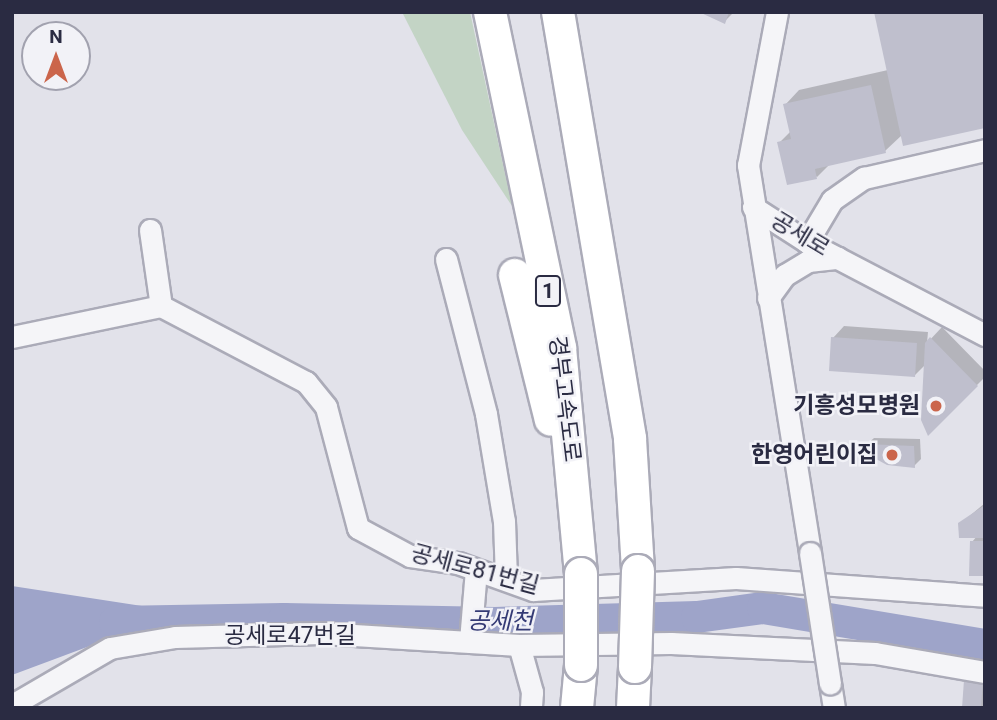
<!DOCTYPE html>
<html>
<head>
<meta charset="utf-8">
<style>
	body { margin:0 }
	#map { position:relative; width:997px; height:720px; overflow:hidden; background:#e2e2ea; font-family:Roboto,"Noto Sans KR",sans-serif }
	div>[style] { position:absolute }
	.green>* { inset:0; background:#c3d4c5 }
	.water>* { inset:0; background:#9ea4c9 }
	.shadow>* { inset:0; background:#0003 }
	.river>* { height:32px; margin:-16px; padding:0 16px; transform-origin:16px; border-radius:16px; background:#9ea4c9 }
	.building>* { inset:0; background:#bfbfcd }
	.roads { filter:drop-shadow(2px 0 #ababb8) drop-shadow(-2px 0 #ababb8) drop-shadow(0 2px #ababb8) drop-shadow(0 -2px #ababb8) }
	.minor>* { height:21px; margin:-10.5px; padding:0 10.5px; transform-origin:10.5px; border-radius:10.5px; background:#f5f5f8 }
	.highway>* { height:32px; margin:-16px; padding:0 16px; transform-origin:16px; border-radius:16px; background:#fff }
	.bridges { filter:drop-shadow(2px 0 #ababb8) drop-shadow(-2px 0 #ababb8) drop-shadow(0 2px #ababb8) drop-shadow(0 -2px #ababb8) }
	.minor-bridge>* { height:21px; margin:-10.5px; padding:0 10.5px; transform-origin:10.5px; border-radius:10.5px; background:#f5f5f8 }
	.highway-bridge>* { height:32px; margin:-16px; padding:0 16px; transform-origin:16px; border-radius:16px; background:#fff }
	.dots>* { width:19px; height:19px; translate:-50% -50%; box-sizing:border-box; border:4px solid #f2f2f7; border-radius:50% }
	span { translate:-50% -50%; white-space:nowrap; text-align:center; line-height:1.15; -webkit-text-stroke:5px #f2f2f7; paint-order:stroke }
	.shield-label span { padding:2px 5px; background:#f2f2f7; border:2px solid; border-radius:5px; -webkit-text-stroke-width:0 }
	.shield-label { font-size:21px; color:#2a2b42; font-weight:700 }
	.street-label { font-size:23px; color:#2a2b42 }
	.poi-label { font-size:23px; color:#2a2b42; font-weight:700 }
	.right { translate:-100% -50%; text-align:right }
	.water-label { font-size:24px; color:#353b75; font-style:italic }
	.frame { position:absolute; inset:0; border:14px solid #2a2b42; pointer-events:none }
	.north { position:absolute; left:21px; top:21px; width:70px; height:70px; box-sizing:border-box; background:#f2f2f7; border:2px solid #a2a2af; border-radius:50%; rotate:0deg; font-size:19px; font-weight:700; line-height:28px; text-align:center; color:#2a2b42 }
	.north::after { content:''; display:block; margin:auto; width:24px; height:32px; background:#cb654b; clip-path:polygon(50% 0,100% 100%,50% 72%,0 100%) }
</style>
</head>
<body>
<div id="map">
	<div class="green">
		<div style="clip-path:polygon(402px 12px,470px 12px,512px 206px,462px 130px)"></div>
	</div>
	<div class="water">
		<div style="clip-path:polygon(12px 586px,181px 612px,12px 675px)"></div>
	</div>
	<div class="shadow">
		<div style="clip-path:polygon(701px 12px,734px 12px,724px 22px)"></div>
		<div style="clip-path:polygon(888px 70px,902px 135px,885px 151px,830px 164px,817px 177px,779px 143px,791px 131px,785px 105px,799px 90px)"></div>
		<div style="clip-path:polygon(844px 326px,928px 332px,927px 343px,942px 327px,985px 371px,985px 377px,929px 433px,926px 364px,914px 376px,833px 338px)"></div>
		<div style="clip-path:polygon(874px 438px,920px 439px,921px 459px,914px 466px,866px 445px)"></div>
		<div style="clip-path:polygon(985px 503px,985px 574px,972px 542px,977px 536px,960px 524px)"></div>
		<div style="clip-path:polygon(976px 670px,985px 670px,985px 708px,963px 708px,965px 681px)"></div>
	</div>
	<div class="river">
		<div style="left:115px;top:622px;width:169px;rotate:-1deg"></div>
		<div style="left:284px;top:619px;width:211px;rotate:1.1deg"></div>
		<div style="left:495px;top:623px;width:202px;rotate:-1.7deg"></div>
		<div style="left:697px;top:617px;width:67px;rotate:-7.8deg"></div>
		<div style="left:763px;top:608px;width:225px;rotate:9.5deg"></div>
	</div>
	<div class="building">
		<div style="clip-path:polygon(699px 12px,729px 12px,725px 24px)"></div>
		<div style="clip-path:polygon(874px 12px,985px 12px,985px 128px,903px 146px)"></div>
		<div style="clip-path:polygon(871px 85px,886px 153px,815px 169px,817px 179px,787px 185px,777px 142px,791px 139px,783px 104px)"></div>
		<div style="clip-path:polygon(831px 337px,917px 343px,915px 377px,829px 371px)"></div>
		<div style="clip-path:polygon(930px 337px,978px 386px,928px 436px,921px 420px,925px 343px)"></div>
		<div style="clip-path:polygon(865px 444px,914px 446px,915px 468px,887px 465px,865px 453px)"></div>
		<div style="clip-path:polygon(985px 505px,985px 538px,959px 538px,958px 523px)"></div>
		<div style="clip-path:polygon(970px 541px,985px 541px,985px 576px,969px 576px)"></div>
		<div style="clip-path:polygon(964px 680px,983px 681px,981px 708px,962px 708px)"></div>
	</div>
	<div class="roads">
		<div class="minor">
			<div style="left:777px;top:12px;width:156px;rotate:100.7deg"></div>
			<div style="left:748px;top:165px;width:393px;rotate:80.9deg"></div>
			<div style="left:753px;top:207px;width:64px;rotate:32.9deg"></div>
			<div style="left:807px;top:242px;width:201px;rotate:27.6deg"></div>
			<div style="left:150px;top:230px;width:77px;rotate:81.8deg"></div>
			<div style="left:807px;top:242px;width:49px;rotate:-59.2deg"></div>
			<div style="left:832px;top:200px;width:39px;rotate:-35deg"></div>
			<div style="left:864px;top:178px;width:124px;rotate:-13deg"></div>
			<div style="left:446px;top:259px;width:160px;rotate:75.5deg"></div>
			<div style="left:486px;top:414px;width:109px;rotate:80.5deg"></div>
			<div style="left:504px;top:521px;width:58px;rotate:88deg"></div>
			<div style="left:768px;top:298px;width:29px;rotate:-54deg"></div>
			<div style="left:785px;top:275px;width:27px;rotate:-31deg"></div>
			<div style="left:808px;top:261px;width:30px;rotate:-6deg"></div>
			<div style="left:12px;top:337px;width:152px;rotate:-11.8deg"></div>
			<div style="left:161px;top:306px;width:164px;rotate:27.7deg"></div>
			<div style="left:306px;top:382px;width:32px;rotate:51deg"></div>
			<div style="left:326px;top:407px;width:125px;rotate:75.2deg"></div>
			<div style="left:358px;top:528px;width:59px;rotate:28.3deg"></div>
			<div style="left:410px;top:556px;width:49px;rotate:8.3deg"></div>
			<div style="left:458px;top:563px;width:80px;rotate:19.8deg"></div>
			<div style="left:533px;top:590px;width:203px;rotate:-3.4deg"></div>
			<div style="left:736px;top:578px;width:250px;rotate:4.1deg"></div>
			<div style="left:470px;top:641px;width:71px;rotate:-85.2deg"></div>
			<div style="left:519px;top:645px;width:152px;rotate:-0.8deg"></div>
			<div style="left:671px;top:643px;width:204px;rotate:2.8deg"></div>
			<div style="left:875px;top:653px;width:112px;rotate:9.8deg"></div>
			<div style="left:830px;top:683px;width:25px;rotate:81deg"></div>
			<div style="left:12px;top:705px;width:113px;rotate:-30.2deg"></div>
			<div style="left:110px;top:648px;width:66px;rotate:-9.6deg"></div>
			<div style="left:175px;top:637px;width:146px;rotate:-1.6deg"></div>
			<div style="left:321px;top:633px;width:198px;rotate:3.5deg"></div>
			<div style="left:519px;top:645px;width:49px;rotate:74.5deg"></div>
			<div style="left:532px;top:692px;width:16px;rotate:94deg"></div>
		</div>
		<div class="highway">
			<div style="left:490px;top:12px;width:343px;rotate:78.2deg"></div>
			<div style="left:560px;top:348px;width:227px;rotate:84.7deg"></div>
			<div style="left:558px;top:12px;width:433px;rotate:80.4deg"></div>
			<div style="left:630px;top:439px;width:132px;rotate:86.5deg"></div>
			<div style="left:515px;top:275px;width:149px;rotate:76.1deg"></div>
			<div style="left:577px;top:708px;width:43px;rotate:-84.7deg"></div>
			<div style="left:633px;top:708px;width:41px;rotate:-87.2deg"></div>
		</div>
	</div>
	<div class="bridges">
		<div class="minor-bridge">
			<div style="left:810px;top:553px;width:132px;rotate:81.3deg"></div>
		</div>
		<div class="highway-bridge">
			<div style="left:581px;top:665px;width:91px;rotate:-90deg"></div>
			<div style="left:635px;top:667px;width:96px;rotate:-88.2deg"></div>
		</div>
	</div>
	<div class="dots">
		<div style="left:936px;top:406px;background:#cb654b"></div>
		<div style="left:892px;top:455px;background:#cb654b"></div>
	</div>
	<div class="shield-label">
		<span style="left:548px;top:291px">1</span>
	</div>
	<div class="street-label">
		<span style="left:800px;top:235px;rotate:31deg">공세로</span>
		<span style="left:564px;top:399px;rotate:83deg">경부고속도로</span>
		<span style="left:475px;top:570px;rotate:15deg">공세로81번길</span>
		<span style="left:290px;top:636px">공세로47번길</span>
	</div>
	<div class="poi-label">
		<span class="right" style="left:920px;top:406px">기흥성모병원</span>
		<span class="right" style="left:878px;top:455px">한영어린이집</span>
	</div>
	<div class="water-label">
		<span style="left:500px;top:622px">공세천</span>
	</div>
	<div class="frame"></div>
	<div class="north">N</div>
</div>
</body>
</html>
